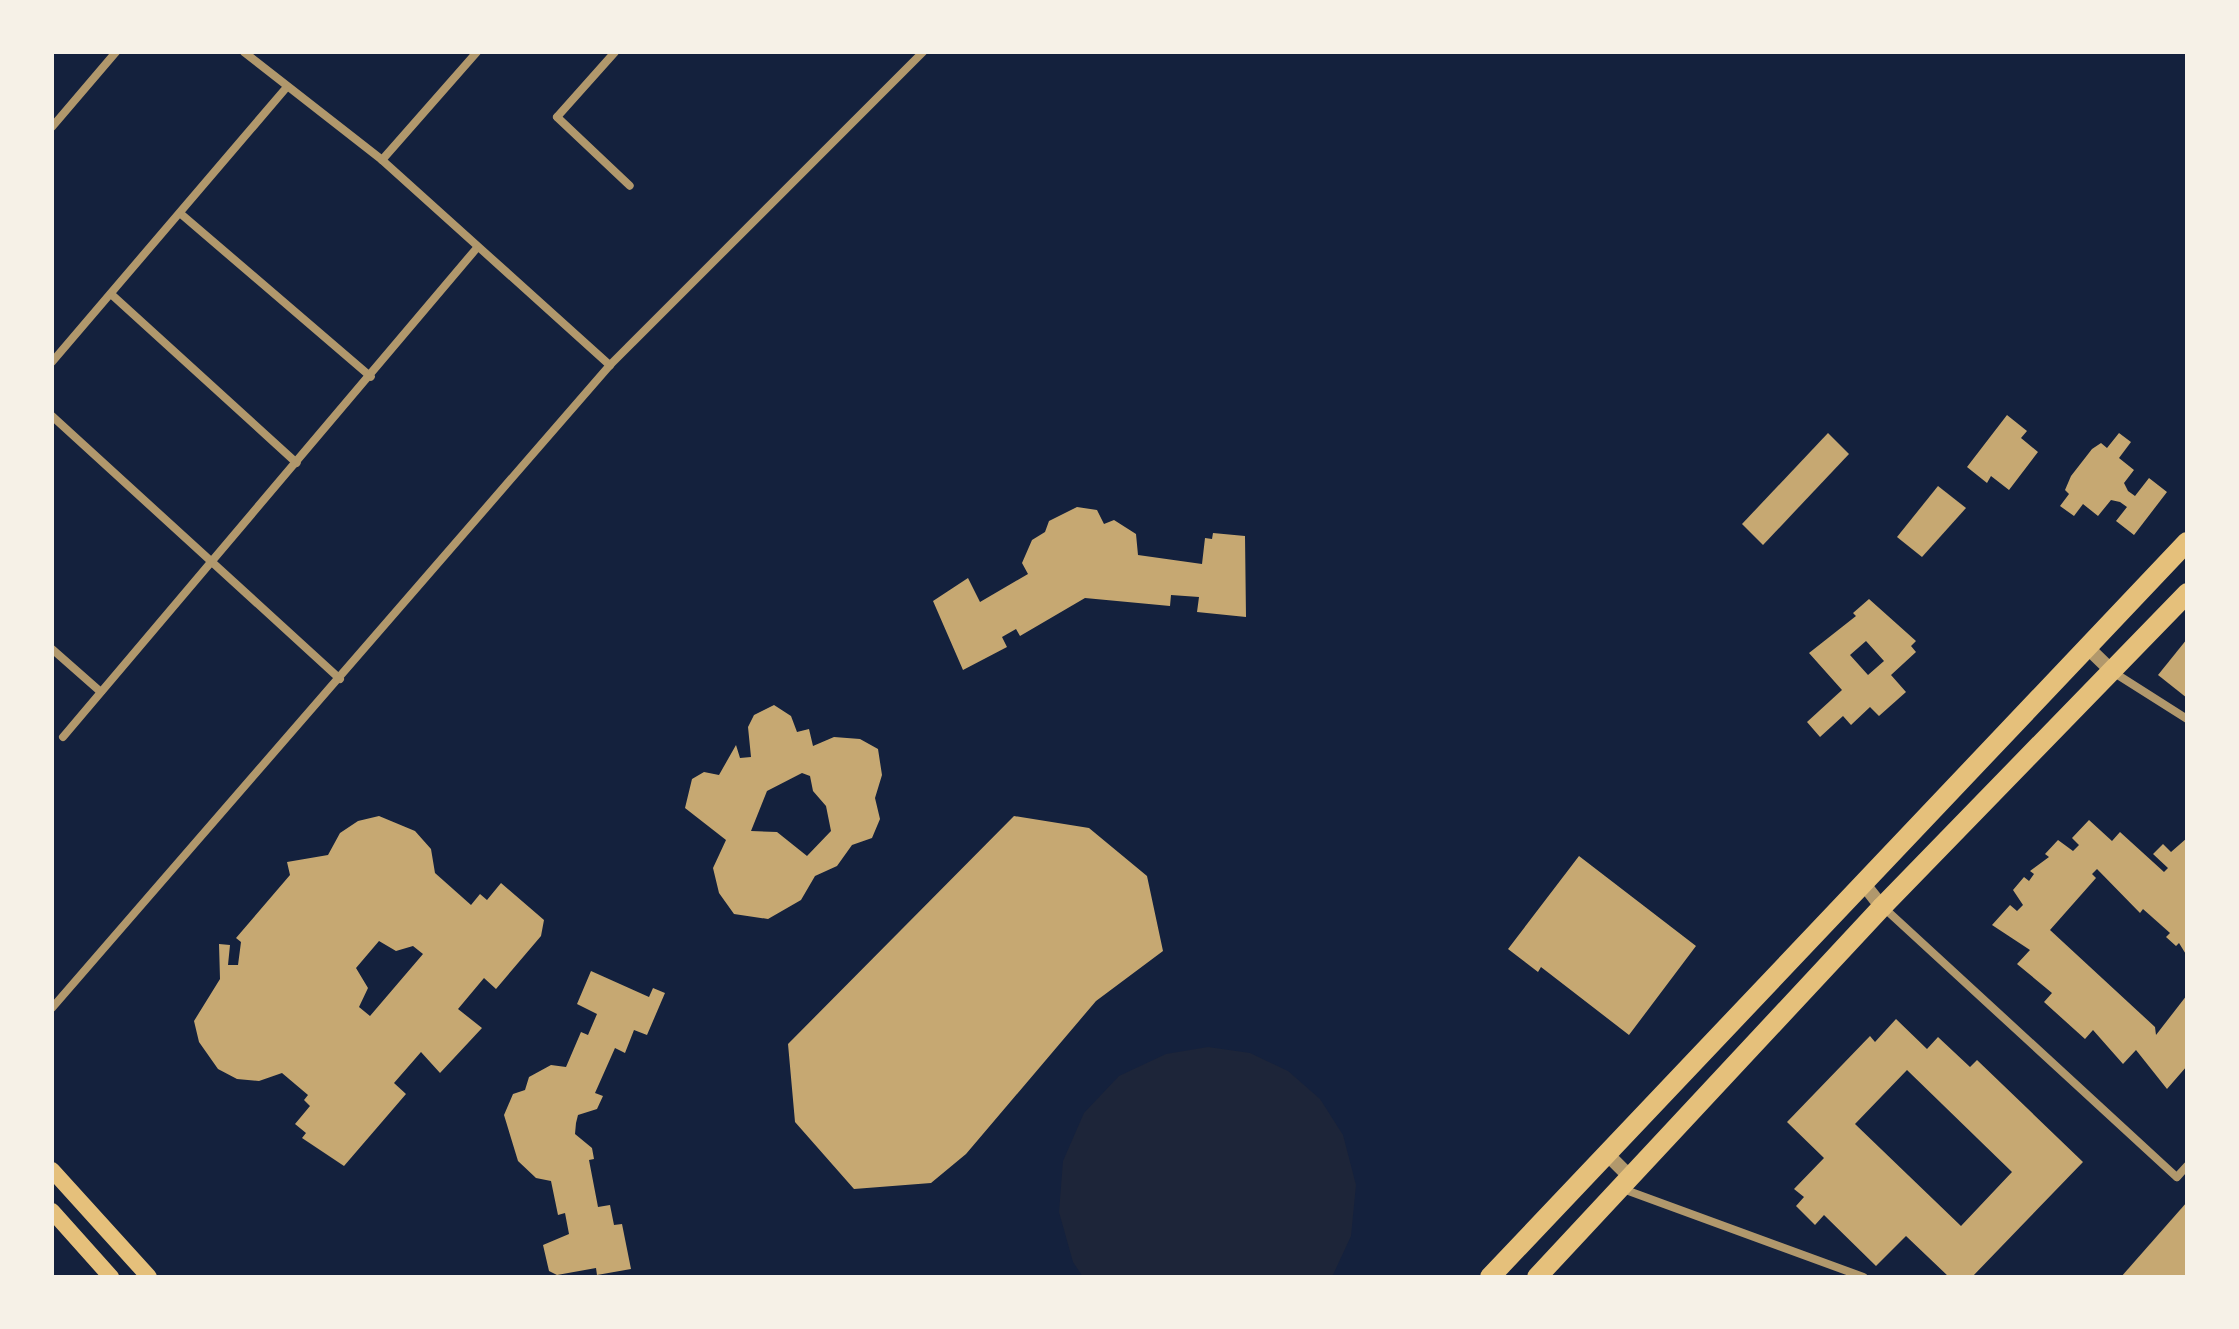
<!DOCTYPE html>
<html>
<head>
<meta charset="utf-8">
<style>
	body { margin:0 }
	#map { position:relative; width:2239px; height:1329px; overflow:hidden; background:#14213d; font-family:Overpass,sans-serif }
	div>[style] { position:absolute }
	.green>* { inset:0; background:#1d2539 }
	.building>* { inset:0; background:#c6a872 }
	.minor>* { height:8px; margin:-4px; padding:0 4px; transform-origin:4px; border-radius:4px; background:#b1986c }
	.tertiary>* { height:14px; margin:-7px; padding:0 7px; transform-origin:7px; border-radius:7px; background:#b1986c }
	.secondary>* { height:16px; margin:-8px; padding:0 8px; transform-origin:8px; border-radius:8px; background:#e5c07b }
	.primary>* { height:20px; margin:-10px; padding:0 10px; transform-origin:10px; border-radius:10px; background:#e5c07b }
	span { translate:-50% -50%; white-space:nowrap; text-align:center; line-height:1.15; -webkit-text-stroke:6px #f6f1e7; paint-order:stroke }
	.frame { position:absolute; inset:0; border:54px solid #f6f1e7; pointer-events:none }
</style>
</head>
<body>
<div id="map">
	<div class="green">
		<div style="clip-path:polygon(1208px 1047px,1250px 1053px,1288px 1071px,1320px 1099px,1343px 1135px,1356px 1185px,1351px 1236px,1332px 1277px,1083px 1277px,1073px 1262px,1059px 1212px,1063px 1161px,1084px 1113px,1119px 1076px,1166px 1054px)"></div>
	</div>
	<div class="building">
		<div style="clip-path:polygon(2007px 415px,2027px 431px,2021px 438px,2038px 452px,2009px 490px,1991px 476px,1987px 483px,1967px 467px)"></div>
		<div style="clip-path:polygon(1828px 433px,1849px 454px,1763px 545px,1742px 524px)"></div>
		<div style="clip-path:polygon(2119px 433px,2131px 442px,2119px 458px,2134px 470px,2124px 483px,2128px 491px,2135px 496px,2149px 478px,2167px 492px,2134px 535px,2116px 521px,2127px 507px,2120px 502px,2111px 500px,2098px 516px,2083px 504px,2074px 516px,2060px 506px,2069px 494px,2065px 490px,2071px 476px,2092px 449px,2101px 443px,2107px 448px)"></div>
		<div style="clip-path:polygon(1938px 486px,1966px 508px,1922px 557px,1897px 537px)"></div>
		<div style="clip-path:polygon(1077px 507px,1097px 510px,1104px 524px,1114px 520px,1136px 534px,1138px 555px,1202px 564px,1205px 538px,1212px 539px,1213px 533px,1245px 536px,1246px 617px,1197px 612px,1199px 597px,1171px 595px,1170px 606px,1085px 598px,1020px 636px,1016px 629px,1002px 637px,1007px 647px,963px 670px,933px 601px,968px 578px,980px 602px,1028px 574px,1022px 563px,1032px 540px,1045px 532px,1049px 521px)"></div>
		<div style="clip-path:polygon(evenodd,1869px 599px,1916px 641px,1911px 646px,1916px 652px,1891px 675px,1906px 692px,1879px 716px,1870px 707px,1851px 725px,1843px 716px,1820px 737px,1807px 722px,1842px 690px,1809px 653px,1856px 616px,1853px 613px,1869px 599px,1866px 641px,1884px 661px,1868px 675px,1850px 655px,1866px 641px)"></div>
		<div style="clip-path:polygon(2187px 639px,2187px 698px,2158px 675px)"></div>
		<div style="clip-path:polygon(evenodd,774px 705px,791px 716px,797px 732px,809px 729px,813px 746px,834px 737px,860px 739px,878px 749px,882px 775px,875px 798px,880px 819px,872px 838px,852px 845px,837px 866px,815px 876px,801px 900px,768px 919px,734px 914px,719px 893px,713px 868px,726px 840px,685px 808px,692px 779px,704px 772px,719px 775px,736px 745px,740px 758px,751px 757px,748px 727px,754px 715px,774px 705px,802px 773px,810px 776px,813px 791px,826px 806px,831px 831px,807px 856px,777px 832px,751px 831px,767px 791px,802px 773px)"></div>
		<div style="clip-path:polygon(evenodd,379px 816px,415px 831px,431px 849px,435px 873px,471px 905px,480px 894px,487px 900px,501px 883px,544px 920px,541px 936px,496px 989px,484px 978px,458px 1009px,482px 1028px,440px 1073px,421px 1052px,394px 1083px,406px 1094px,344px 1166px,302px 1138px,306px 1133px,295px 1124px,310px 1106px,304px 1100px,308px 1095px,282px 1073px,259px 1081px,237px 1079px,218px 1069px,199px 1042px,194px 1021px,220px 979px,219px 944px,230px 945px,228px 965px,238px 965px,241px 942px,236px 938px,290px 875px,287px 862px,328px 855px,340px 833px,358px 821px,379px 816px,379px 941px,396px 951px,413px 946px,423px 954px,370px 1016px,359px 1007px,368px 988px,356px 968px,379px 941px)"></div>
		<div style="clip-path:polygon(1014px 816px,1089px 828px,1147px 876px,1163px 951px,1096px 1001px,966px 1154px,931px 1183px,854px 1189px,795px 1122px,788px 1044px)"></div>
		<div style="clip-path:polygon(2089px 820px,2112px 841px,2120px 832px,2164px 872px,2168px 868px,2153px 854px,2163px 844px,2171px 852px,2187px 838px,2187px 956px,2179px 943px,2176px 946px,2166px 937px,2170px 933px,2143px 909px,2140px 913px,2097px 869px,2092px 874px,2096px 878px,2050px 930px,2155px 1027px,2156px 1035px,2187px 995px,2187px 1066px,2167px 1089px,2136px 1050px,2123px 1064px,2093px 1030px,2085px 1039px,2044px 1002px,2052px 993px,2017px 964px,2030px 950px,1992px 925px,2010px 905px,2017px 911px,2023px 905px,2013px 890px,2024px 877px,2029px 881px,2034px 874px,2030px 871px,2049px 857px,2045px 854px,2058px 840px,2073px 851px,2079px 845px,2072px 838px)"></div>
		<div style="clip-path:polygon(1579px 856px,1696px 946px,1629px 1035px,1541px 967px,1538px 972px,1508px 949px)"></div>
		<div style="clip-path:polygon(591px 971px,649px 997px,653px 988px,665px 993px,647px 1035px,634px 1030px,625px 1053px,615px 1048px,595px 1093px,603px 1096px,597px 1109px,578px 1115px,576px 1123px,575px 1134px,592px 1148px,594px 1159px,589px 1160px,598px 1207px,610px 1205px,614px 1225px,622px 1224px,631px 1269px,597px 1275px,596px 1268px,557px 1275px,549px 1271px,543px 1245px,569px 1234px,565px 1213px,558px 1215px,551px 1181px,536px 1178px,518px 1161px,504px 1115px,513px 1094px,525px 1090px,529px 1077px,551px 1065px,566px 1067px,581px 1032px,588px 1035px,597px 1014px,577px 1004px)"></div>
		<div style="clip-path:polygon(evenodd,1896px 1019px,1927px 1049px,1938px 1037px,1970px 1067px,1977px 1060px,2083px 1162px,1972px 1277px,1949px 1277px,1906px 1236px,1876px 1266px,1824px 1215px,1815px 1225px,1796px 1206px,1804px 1197px,1794px 1189px,1824px 1158px,1787px 1122px,1870px 1036px,1875px 1042px,1896px 1019px,1907px 1070px,2012px 1172px,1961px 1226px,1855px 1124px,1907px 1070px)"></div>
		<div style="clip-path:polygon(2187px 1202px,2187px 1277px,2121px 1277px)"></div>
	</div>
	<div class="minor">
		<div style="left:244px;top:52px;width:175px;rotate:38deg"></div>
		<div style="left:382px;top:160px;width:307px;rotate:42deg"></div>
		<div style="left:615px;top:52px;width:87px;rotate:131.7deg"></div>
		<div style="left:557px;top:117px;width:100px;rotate:43.4deg"></div>
		<div style="left:52px;top:127px;width:99px;rotate:-49.5deg"></div>
		<div style="left:382px;top:160px;width:144px;rotate:-48.7deg"></div>
		<div style="left:181px;top:214px;width:250px;rotate:40.6deg"></div>
		<div style="left:111px;top:294px;width:251px;rotate:42.3deg"></div>
		<div style="left:52px;top:362px;width:362px;rotate:-49.5deg"></div>
		<div style="left:52px;top:416px;width:390px;rotate:42.4deg"></div>
		<div style="left:52px;top:649px;width:65px;rotate:41.3deg"></div>
		<div style="left:2113px;top:672px;width:88px;rotate:32.4deg"></div>
		<div style="left:63px;top:737px;width:639px;rotate:-49.76deg"></div>
		<div style="left:1883px;top:907px;width:399px;rotate:42.6deg"></div>
		<div style="left:2177px;top:1177px;width:15px;rotate:-48deg"></div>
		<div style="left:52px;top:1008px;width:851px;rotate:-49.05deg"></div>
		<div style="left:610px;top:365px;width:443px;rotate:-45deg"></div>
		<div style="left:1623px;top:1189px;width:256px;rotate:20.1deg"></div>
	</div>
	<div class="tertiary">
		<div style="left:2087px;top:647px;width:33px;rotate:44deg"></div>
		<div style="left:1863px;top:883px;width:31px;rotate:52deg"></div>
		<div style="left:1607px;top:1154px;width:34px;rotate:45deg"></div>
	</div>
	<div class="secondary">
		<div style="left:52px;top:1170px;width:144px;rotate:47.8deg"></div>
		<div style="left:52px;top:1211px;width:89px;rotate:48.2deg"></div>
	</div>
	<div class="primary">
		<div style="left:1490px;top:1277px;width:1013px;rotate:-46.52deg"></div>
		<div style="left:1537px;top:1277px;width:506px;rotate:-47deg"></div>
		<div style="left:1882px;top:907px;width:438px;rotate:-45.8deg"></div>
	</div>
	<div class="frame"></div>
</div>
</body>
</html>
